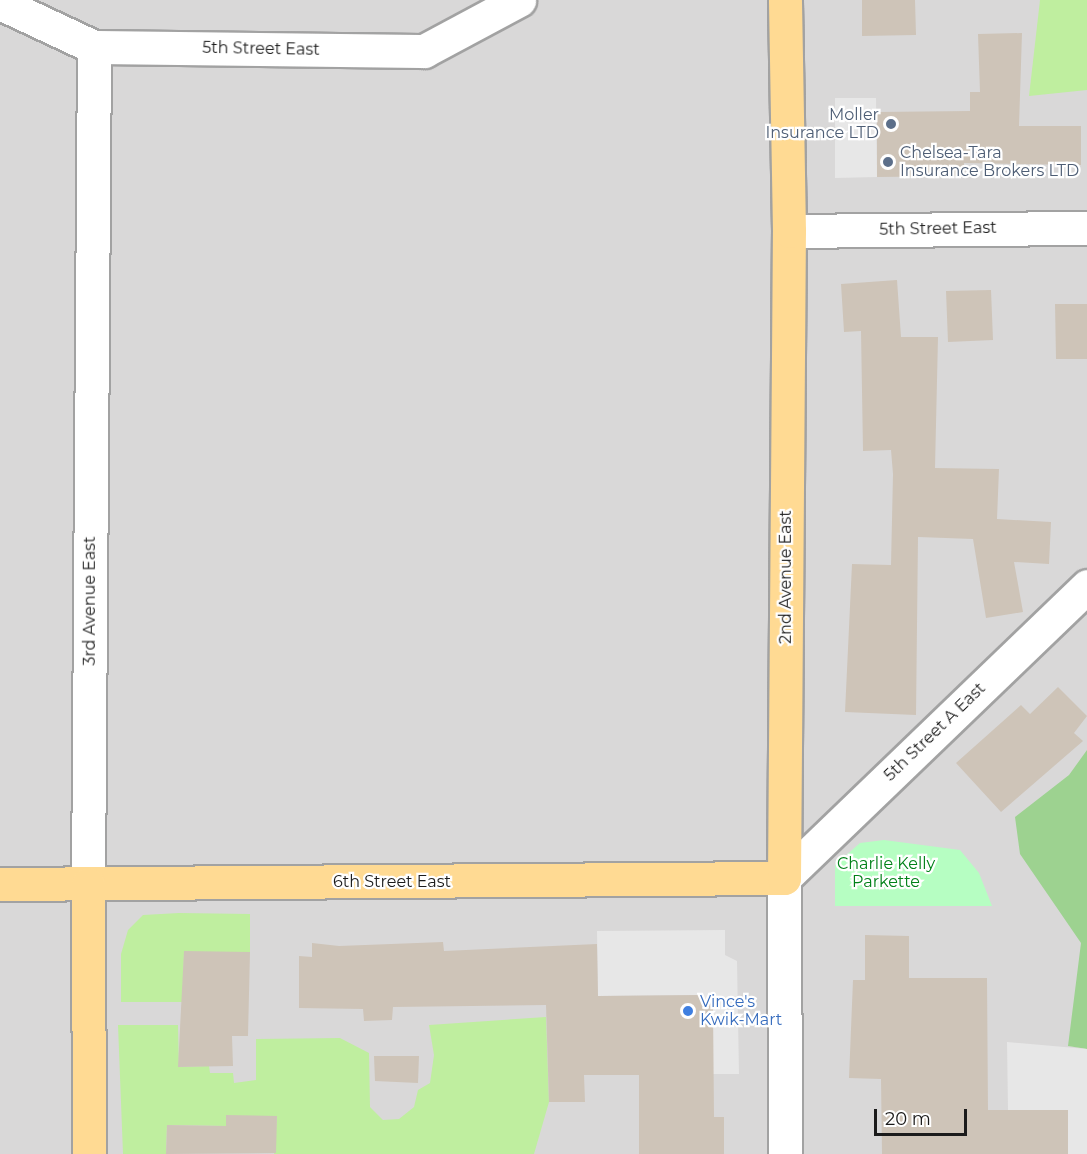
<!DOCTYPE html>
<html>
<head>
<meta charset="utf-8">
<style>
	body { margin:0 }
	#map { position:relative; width:1087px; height:1154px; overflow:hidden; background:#eeeadf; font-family:Montserrat,sans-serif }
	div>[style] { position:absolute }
	.residential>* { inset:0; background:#d9d8d8 }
	.grass>* { inset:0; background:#bfee9f }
	.forest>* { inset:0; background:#9dd290 }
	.park>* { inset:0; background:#b6fec2 }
	.parking>* { inset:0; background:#e7e7e7 }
	.building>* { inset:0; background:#cec4b8 }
	.roads { filter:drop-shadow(2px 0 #a2a2a2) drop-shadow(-2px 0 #a2a2a2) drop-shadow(0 2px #a2a2a2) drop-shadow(0 -2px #a2a2a2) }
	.minor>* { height:33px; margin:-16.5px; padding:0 16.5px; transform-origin:16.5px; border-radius:16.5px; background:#fff }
	.major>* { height:33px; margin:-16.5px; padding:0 16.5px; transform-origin:16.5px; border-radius:16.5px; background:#ffda93 }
	.dots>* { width:16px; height:16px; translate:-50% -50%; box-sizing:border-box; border:3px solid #fff; border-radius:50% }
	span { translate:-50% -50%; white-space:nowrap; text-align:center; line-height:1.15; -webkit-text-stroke:4.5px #fff; paint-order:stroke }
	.street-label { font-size:16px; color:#1b1b1b }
	.service-label { font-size:16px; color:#4e5e75 }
	.right { translate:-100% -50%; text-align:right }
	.left { translate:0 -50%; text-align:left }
	.park-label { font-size:16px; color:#018118 }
	.shop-label { font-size:16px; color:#366cbe }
	.scale { position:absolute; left:874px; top:1109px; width:93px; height:27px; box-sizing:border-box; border:3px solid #1b1b1b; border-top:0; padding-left:8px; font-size:18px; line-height:21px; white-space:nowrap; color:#1b1b1b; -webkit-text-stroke:4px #fff; paint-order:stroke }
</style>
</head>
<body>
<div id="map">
	<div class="residential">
		<div style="clip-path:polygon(0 0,1087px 0,1087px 902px,1069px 1046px,1087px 1049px,1087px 1154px,0 1154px)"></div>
	</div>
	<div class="grass">
		<div style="clip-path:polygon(1040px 0,1087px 0,1087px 90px,1029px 96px)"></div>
		<div style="clip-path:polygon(179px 913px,250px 914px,250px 952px,184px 952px,183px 1002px,121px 1002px,121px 954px,128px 930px,143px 915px)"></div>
		<div style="clip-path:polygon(546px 1017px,549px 1102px,534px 1154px,274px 1154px,277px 1116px,226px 1116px,226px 1126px,167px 1125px,166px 1154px,123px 1154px,118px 1025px,178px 1025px,179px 1067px,209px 1066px,210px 1073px,233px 1073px,234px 1083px,256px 1080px,256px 1039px,340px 1038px,369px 1053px,370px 1107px,383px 1120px,399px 1119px,414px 1107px,418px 1090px,430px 1083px,434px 1055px,429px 1025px)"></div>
	</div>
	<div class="forest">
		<div style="clip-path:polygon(1087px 750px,1087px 1049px,1068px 1046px,1081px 943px,1020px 854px,1015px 817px,1069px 775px)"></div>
	</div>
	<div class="park">
		<div style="clip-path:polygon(884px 840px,960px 850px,979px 873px,992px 906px,835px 906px,835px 865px,860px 843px)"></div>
	</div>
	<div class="parking">
		<div style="clip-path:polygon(835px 98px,876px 98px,877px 177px,835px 178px)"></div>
		<div style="clip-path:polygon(725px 930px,725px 955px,737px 961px,739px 1074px,713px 1074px,713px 1006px,701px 995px,598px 996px,597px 931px)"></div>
		<div style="clip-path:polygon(1007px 1042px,1087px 1049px,1087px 1154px,1068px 1154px,1068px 1110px,1008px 1110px)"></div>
	</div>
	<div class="building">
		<div style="clip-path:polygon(862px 0,915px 0,916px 35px,862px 36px)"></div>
		<div style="clip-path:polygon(1022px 33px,1019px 126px,1081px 126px,1081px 165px,964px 163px,964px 176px,877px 177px,877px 112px,970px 111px,970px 92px,980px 92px,978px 34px)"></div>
		<div style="clip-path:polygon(897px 280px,901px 337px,938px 337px,935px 468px,999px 469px,997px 519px,1051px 522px,1049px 564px,1014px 562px,1023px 612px,986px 618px,973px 539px,918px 537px,916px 715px,845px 712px,852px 564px,891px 565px,893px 474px,891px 450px,863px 451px,861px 331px,844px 332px,841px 284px)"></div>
		<div style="clip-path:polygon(991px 290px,993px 340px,948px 342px,946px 291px)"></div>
		<div style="clip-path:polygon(1055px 304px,1087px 304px,1087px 359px,1056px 359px)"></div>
		<div style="clip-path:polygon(1058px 687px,1087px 716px,1074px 733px,1083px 741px,1001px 812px,956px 763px,1021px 705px,1030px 714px)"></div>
		<div style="clip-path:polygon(865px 935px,909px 936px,909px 978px,987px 978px,988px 1110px,1068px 1110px,1068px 1154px,882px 1154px,881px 1079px,849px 1078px,853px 980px,865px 980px)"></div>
		<div style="clip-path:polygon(443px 942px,444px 951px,597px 944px,598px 996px,701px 995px,713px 1006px,714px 1117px,724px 1117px,724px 1154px,639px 1154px,639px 1075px,584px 1075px,585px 1102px,549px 1102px,546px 1005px,393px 1007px,392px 1020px,364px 1021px,363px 1009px,299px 1008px,299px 956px,312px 957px,312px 943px,339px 946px)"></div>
		<div style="clip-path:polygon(184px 951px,250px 952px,248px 1036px,232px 1036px,233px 1066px,178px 1067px)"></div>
		<div style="clip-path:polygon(374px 1056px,419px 1056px,418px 1083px,375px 1081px)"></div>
		<div style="clip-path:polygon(226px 1115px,277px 1116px,276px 1153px,166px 1154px,167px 1125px,226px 1126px)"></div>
	</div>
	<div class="roads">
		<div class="minor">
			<div style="left:0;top:3px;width:104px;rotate:25.1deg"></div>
			<div style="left:94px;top:47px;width:330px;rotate:0.7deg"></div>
			<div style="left:424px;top:51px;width:108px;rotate:-28.2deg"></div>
			<div style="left:789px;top:231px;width:298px;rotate:-0.6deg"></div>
			<div style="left:88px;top:884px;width:837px;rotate:-89.59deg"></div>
			<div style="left:785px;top:1154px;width:276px;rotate:-90.2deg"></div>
			<div style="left:784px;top:878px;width:421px;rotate:-43.9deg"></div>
		</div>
		<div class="major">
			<div style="left:0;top:884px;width:784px;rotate:-0.44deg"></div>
			<div style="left:784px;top:878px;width:647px;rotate:-89.56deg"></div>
			<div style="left:789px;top:231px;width:231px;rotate:-91deg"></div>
			<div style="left:88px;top:884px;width:270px;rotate:89.8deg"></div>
		</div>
	</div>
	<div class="dots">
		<div style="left:891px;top:124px;background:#5c6f8a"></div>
		<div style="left:888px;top:162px;background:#5c6f8a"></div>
		<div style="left:688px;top:1011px;background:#3f7fe0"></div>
	</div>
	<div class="street-label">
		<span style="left:261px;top:49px;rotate:1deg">5th Street East</span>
		<span style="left:938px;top:229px;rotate:-1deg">5th Street East</span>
		<span style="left:786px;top:577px;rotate:-90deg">2nd Avenue East</span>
		<span style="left:90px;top:601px;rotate:-90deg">3rd Avenue East</span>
		<span style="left:935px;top:732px;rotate:-44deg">5th Street A East</span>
		<span style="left:392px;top:882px">6th Street East</span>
	</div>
	<div class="service-label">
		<span class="right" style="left:879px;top:124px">Moller<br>Insurance LTD</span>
		<span class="left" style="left:900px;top:162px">Chelsea-Tara<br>Insurance Brokers LTD</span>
	</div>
	<div class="park-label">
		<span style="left:886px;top:873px">Charlie Kelly<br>Parkette</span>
	</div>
	<div class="shop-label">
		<span class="left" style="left:700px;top:1011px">Vince's<br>Kwik-Mart</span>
	</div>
	<div class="scale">20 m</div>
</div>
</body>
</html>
